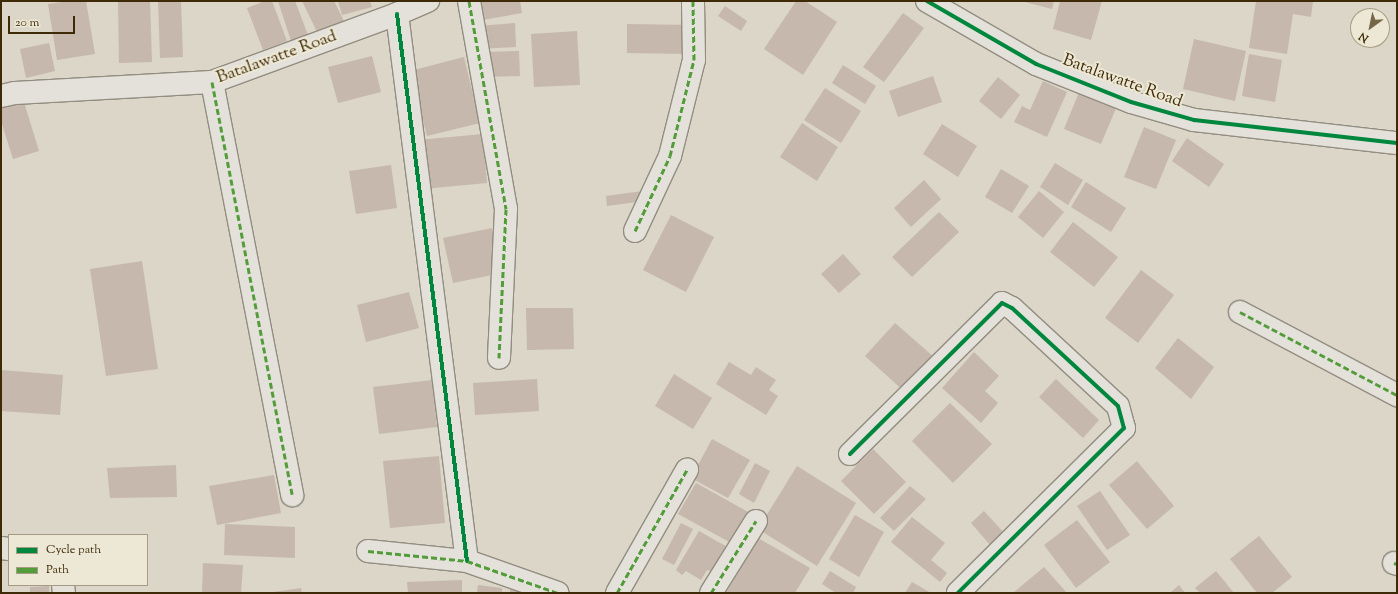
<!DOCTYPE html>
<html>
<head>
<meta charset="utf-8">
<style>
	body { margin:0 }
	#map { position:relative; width:1398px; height:594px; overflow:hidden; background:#dbd6c7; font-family:"Sorts Mill Goudy",serif }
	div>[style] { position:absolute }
	.building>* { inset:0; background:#c6b8ad }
	.roads { filter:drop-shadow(1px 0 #928d80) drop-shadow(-1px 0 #928d80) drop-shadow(0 1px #928d80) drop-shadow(0 -1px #928d80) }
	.street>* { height:22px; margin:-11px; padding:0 11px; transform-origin:11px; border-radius:11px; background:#e4e1da }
	.secondary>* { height:22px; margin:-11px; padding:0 11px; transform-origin:11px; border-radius:11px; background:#e4e1da }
	.quiet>* { height:3px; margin-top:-1.5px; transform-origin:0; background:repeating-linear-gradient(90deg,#539c3a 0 6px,transparent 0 9px) }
	.cycleway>* { height:4px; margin:-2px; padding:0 2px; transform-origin:2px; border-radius:2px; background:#00873e }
	span { translate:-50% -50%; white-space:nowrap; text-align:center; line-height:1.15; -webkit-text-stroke:4px #ede8d5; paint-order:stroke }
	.street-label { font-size:17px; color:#3f2a07 }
	.frame { position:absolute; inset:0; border:2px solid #3f2a07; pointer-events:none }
	.legend { position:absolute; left:8px; top:534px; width:140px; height:52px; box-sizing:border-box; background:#ede8d5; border:1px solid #a79c83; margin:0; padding:5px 7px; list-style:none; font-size:12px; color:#3f2a07 }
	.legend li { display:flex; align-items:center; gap:8px; height:20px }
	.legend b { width:20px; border:1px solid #a79c83 }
	.north { position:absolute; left:1350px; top:8px; width:40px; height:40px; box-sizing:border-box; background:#ede8d5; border:1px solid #a79c83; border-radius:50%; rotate:213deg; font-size:11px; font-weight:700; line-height:16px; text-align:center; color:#3f2a07 }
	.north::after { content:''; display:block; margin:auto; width:14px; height:18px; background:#76664a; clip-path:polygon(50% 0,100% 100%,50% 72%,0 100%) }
	.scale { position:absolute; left:8px; top:16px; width:67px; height:18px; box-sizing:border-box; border:2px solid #3f2a07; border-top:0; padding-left:5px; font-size:12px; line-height:14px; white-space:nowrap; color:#3f2a07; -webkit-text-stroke:3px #ede8d5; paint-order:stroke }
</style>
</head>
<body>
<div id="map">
	<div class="building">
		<div style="clip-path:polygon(69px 1px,86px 1px,95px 54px,57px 60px,48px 4px)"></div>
		<div style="clip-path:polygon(118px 1px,150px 1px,152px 62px,119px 63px)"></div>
		<div style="clip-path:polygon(158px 1px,181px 1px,183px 57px,160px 58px)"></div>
		<div style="clip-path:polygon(265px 1px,272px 1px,287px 41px,263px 50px,247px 8px)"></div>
		<div style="clip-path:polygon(278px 1px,295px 1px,308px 35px,291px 41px)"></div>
		<div style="clip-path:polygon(302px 1px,334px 1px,344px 21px,318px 34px)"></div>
		<div style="clip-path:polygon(338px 1px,370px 1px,372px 7px,342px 15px)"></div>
		<div style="clip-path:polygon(474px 1px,520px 1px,522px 13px,477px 21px)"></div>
		<div style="clip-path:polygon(796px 1px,805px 1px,837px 22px,803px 75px,764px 49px)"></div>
		<div style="clip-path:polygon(1021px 1px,1054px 1px,1052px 9px)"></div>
		<div style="clip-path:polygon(1060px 1px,1102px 1px,1091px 40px,1053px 29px)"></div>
		<div style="clip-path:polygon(1256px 1px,1313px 1px,1311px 17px,1293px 14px,1287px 54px,1249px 48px)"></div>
		<div style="clip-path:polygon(725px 6px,747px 21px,741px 31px,718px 16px)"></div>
		<div style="clip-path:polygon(903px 13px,924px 28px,884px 82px,863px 67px)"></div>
		<div style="clip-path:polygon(515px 23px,516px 47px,479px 49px,477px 26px)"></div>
		<div style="clip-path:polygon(627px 24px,692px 25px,692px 54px,627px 53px)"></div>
		<div style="clip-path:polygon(577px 31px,580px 85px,534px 87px,531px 34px)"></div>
		<div style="clip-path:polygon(1194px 39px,1246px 51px,1235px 101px,1183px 89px)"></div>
		<div style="clip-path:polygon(49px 43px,55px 71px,26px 78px,20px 49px)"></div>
		<div style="clip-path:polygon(519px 51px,520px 76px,486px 77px,485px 52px)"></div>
		<div style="clip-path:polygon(1249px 54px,1282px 60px,1275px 102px,1242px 96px)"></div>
		<div style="clip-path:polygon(372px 56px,381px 92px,338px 103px,328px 67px)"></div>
		<div style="clip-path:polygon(464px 57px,480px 123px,427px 136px,410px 71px)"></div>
		<div style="clip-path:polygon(843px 65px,876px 86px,865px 104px,832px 83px)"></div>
		<div style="clip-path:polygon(933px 76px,942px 102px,898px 117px,889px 91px)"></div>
		<div style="clip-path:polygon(998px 77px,1020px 95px,1001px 119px,979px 101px)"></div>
		<div style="clip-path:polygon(1043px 81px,1067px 92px,1047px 137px,1014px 122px,1022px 106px,1030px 110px)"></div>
		<div style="clip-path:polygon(1082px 85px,1119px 101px,1101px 144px,1064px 129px)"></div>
		<div style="clip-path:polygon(825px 88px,861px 111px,841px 143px,804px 120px)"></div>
		<div style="clip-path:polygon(24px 102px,39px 151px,13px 159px,1px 121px,1px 108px)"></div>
		<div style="clip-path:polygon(802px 123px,838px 147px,817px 181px,780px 157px)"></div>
		<div style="clip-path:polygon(942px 124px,977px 146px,958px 177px,923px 154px)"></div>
		<div style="clip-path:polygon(1144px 127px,1176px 140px,1156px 189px,1124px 177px)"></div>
		<div style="clip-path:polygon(483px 134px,487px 183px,423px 189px,418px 140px)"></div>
		<div style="clip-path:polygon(1187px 138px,1224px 164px,1209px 187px,1172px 161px)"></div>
		<div style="clip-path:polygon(1055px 163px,1083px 180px,1068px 205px,1040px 187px)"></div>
		<div style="clip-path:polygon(391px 165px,397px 208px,356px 214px,349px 171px)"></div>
		<div style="clip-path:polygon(1001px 169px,1029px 186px,1012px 213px,985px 197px)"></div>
		<div style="clip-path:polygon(924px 180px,941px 199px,911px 227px,894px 208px)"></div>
		<div style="clip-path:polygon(1086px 182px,1126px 208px,1111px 232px,1071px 207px)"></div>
		<div style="clip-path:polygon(643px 191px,644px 201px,607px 206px,606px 196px)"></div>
		<div style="clip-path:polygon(1039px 191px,1064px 212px,1043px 238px,1018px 217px)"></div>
		<div style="clip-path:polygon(939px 212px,959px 232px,912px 277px,892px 257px)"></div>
		<div style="clip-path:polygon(671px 215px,714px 237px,686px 292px,643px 270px)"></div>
		<div style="clip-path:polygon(1073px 222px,1118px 257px,1094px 287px,1050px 252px)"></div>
		<div style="clip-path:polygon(492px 228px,502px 273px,453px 283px,443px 238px)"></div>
		<div style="clip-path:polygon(843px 254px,861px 274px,839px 293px,821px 274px)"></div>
		<div style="clip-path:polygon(142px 261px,158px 369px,106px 376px,90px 269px)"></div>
		<div style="clip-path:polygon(1141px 270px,1174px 295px,1138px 343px,1105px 318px)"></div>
		<div style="clip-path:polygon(409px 292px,419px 328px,366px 342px,357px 305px)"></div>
		<div style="clip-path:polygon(526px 308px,573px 308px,574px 349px,527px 350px)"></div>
		<div style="clip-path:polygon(895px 323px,935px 358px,905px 392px,865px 356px)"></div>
		<div style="clip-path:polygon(1178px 338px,1214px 367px,1191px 399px,1155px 368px)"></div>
		<div style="clip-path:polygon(974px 352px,999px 376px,985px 391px,998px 403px,981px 423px,942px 388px)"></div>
		<div style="clip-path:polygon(729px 362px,751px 375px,756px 367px,776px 380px,769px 390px,778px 396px,766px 415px,716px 384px)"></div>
		<div style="clip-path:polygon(1px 370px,63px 375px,60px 415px,1px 411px)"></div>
		<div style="clip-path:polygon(674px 374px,712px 398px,693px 429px,655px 406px)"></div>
		<div style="clip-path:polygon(537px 379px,539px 411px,475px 415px,473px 383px)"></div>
		<div style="clip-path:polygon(1056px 379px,1099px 420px,1083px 438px,1039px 397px)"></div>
		<div style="clip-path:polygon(432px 380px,437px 427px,379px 434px,373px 387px)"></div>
		<div style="clip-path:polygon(950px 403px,992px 444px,953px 483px,912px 441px)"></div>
		<div style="clip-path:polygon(712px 439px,750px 460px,728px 498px,691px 478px)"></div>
		<div style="clip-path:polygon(873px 449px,906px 482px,874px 514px,841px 481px)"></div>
		<div style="clip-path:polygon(439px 456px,445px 523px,390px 528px,383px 461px)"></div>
		<div style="clip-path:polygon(1137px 461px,1174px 506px,1147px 529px,1109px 485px)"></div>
		<div style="clip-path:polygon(755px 463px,770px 471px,754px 503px,739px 494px)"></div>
		<div style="clip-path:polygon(176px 465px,177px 497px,110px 498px,107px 468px)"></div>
		<div style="clip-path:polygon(797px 466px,856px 503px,817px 566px,758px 529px)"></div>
		<div style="clip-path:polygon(274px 475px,281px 513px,217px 525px,209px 486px)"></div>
		<div style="clip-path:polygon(696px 483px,750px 513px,733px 544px,678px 514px)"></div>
		<div style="clip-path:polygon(910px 486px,926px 499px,894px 531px,880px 518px)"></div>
		<div style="clip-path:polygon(1100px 491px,1130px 535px,1107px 550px,1077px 506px)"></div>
		<div style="clip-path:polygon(984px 511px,1005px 534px,991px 546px,971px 523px)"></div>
		<div style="clip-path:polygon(855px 515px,884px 532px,859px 577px,829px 559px)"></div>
		<div style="clip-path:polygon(912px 517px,945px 543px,931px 560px,947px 573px,940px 582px,891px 542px)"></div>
		<div style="clip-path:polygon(1077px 520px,1110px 562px,1076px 588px,1044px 545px)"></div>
		<div style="clip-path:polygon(681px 523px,693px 529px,674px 565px,662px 559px)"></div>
		<div style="clip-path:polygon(225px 524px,295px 527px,295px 558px,224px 555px)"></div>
		<div style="clip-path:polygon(699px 531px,729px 548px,714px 572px,707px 570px,701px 580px,686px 571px,682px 575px,676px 570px)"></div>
		<div style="clip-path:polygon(1259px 536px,1292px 577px,1272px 593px,1257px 593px,1230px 559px)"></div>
		<div style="clip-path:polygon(758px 538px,810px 568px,795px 593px,726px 593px)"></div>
		<div style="clip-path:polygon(203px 563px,243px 565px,241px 593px,202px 593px)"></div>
		<div style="clip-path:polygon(1044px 567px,1067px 593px,1013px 593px)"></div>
		<div style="clip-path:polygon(830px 571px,856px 587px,853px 593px,836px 593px,822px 584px)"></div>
		<div style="clip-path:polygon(1216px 571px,1234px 593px,1200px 593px,1195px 588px)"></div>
		<div style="clip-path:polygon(462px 580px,462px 593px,408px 593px,407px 582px)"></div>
		<div style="clip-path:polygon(912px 582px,931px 593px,905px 593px)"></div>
		<div style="clip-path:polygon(478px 585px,502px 588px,502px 593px,477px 593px)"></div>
		<div style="clip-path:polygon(1179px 585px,1185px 593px,1170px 593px)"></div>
		<div style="clip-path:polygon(49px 586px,49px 593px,26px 593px,30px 592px,30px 587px)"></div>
		<div style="clip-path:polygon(301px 588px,302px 593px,273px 593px,273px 592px)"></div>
		<div style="clip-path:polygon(510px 588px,521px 590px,521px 593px,510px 593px)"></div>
	</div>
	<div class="roads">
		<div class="street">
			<div style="left:469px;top:1px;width:211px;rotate:79.9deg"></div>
			<div style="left:506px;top:209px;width:149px;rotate:92.7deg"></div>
			<div style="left:397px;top:14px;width:551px;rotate:82.71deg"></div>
			<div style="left:212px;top:82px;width:421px;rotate:79deg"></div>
			<div style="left:635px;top:231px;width:83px;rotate:-65deg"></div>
			<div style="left:670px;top:156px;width:99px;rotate:-76deg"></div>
			<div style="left:694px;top:60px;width:59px;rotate:-91deg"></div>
			<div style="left:1240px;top:312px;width:178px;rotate:27.9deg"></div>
			<div style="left:850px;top:454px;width:214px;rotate:-44.8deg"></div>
			<div style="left:1002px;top:303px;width:11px;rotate:27deg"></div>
			<div style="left:1012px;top:308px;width:144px;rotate:42.8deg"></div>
			<div style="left:1118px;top:406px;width:23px;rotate:75deg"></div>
			<div style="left:1124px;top:428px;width:234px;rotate:135.2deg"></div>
			<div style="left:1px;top:548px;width:8px;rotate:7deg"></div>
			<div style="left:368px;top:551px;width:100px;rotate:5.8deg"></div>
			<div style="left:467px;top:561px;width:96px;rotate:19.4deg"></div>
			<div style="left:1394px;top:563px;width:3px;rotate:18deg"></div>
			<div style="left:63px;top:585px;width:8px;rotate:83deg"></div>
			<div style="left:617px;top:593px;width:142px;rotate:-60.4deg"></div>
			<div style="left:711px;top:593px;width:85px;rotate:-58deg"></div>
		</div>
		<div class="secondary">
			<div style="left:927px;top:1px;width:126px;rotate:30deg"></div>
			<div style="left:1036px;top:64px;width:102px;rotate:21.8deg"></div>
			<div style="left:1131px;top:102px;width:66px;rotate:15.9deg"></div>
			<div style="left:1194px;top:120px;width:204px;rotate:6.5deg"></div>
			<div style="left:1px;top:96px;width:14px;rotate:-12deg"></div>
			<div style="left:15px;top:93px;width:197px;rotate:-3.2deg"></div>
			<div style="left:212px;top:82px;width:197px;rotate:-20.2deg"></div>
			<div style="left:397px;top:14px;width:34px;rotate:-23deg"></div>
		</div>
	</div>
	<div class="quiet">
		<div style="left:469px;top:1px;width:211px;rotate:79.9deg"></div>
		<div style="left:506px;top:209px;width:149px;rotate:92.7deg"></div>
		<div style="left:212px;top:82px;width:421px;rotate:79deg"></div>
		<div style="left:635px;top:231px;width:83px;rotate:-65deg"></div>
		<div style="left:670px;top:156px;width:99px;rotate:-76deg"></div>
		<div style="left:694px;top:60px;width:59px;rotate:-91deg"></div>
		<div style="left:1240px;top:312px;width:178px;rotate:27.9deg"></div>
		<div style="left:368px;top:551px;width:100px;rotate:5.8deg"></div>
		<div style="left:467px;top:561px;width:96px;rotate:19.4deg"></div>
		<div style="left:1394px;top:563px;width:3px;rotate:18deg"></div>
		<div style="left:617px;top:593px;width:142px;rotate:-60.4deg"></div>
		<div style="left:711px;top:593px;width:85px;rotate:-58deg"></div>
	</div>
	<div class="cycleway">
		<div style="left:927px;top:1px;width:126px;rotate:30deg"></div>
		<div style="left:1036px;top:64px;width:102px;rotate:21.8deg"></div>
		<div style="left:1131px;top:102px;width:66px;rotate:15.9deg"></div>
		<div style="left:1194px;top:120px;width:204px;rotate:6.5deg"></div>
		<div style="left:397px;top:14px;width:551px;rotate:82.71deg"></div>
		<div style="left:850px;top:454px;width:214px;rotate:-44.8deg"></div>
		<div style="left:1002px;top:303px;width:11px;rotate:27deg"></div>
		<div style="left:1012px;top:308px;width:144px;rotate:42.8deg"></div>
		<div style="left:1118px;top:406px;width:23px;rotate:75deg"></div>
		<div style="left:1124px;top:428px;width:234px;rotate:135.2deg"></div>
	</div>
	<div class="street-label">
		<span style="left:277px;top:58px;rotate:-20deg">Batalawatte Road</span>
		<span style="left:1122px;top:82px;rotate:20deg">Batalawatte Road</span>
	</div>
	<div class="frame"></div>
	<ul class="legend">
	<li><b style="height:5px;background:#00873e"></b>Cycle path</li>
	<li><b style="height:5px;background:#539c3a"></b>Path</li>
	</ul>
	<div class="north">N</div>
	<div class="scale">20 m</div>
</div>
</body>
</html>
